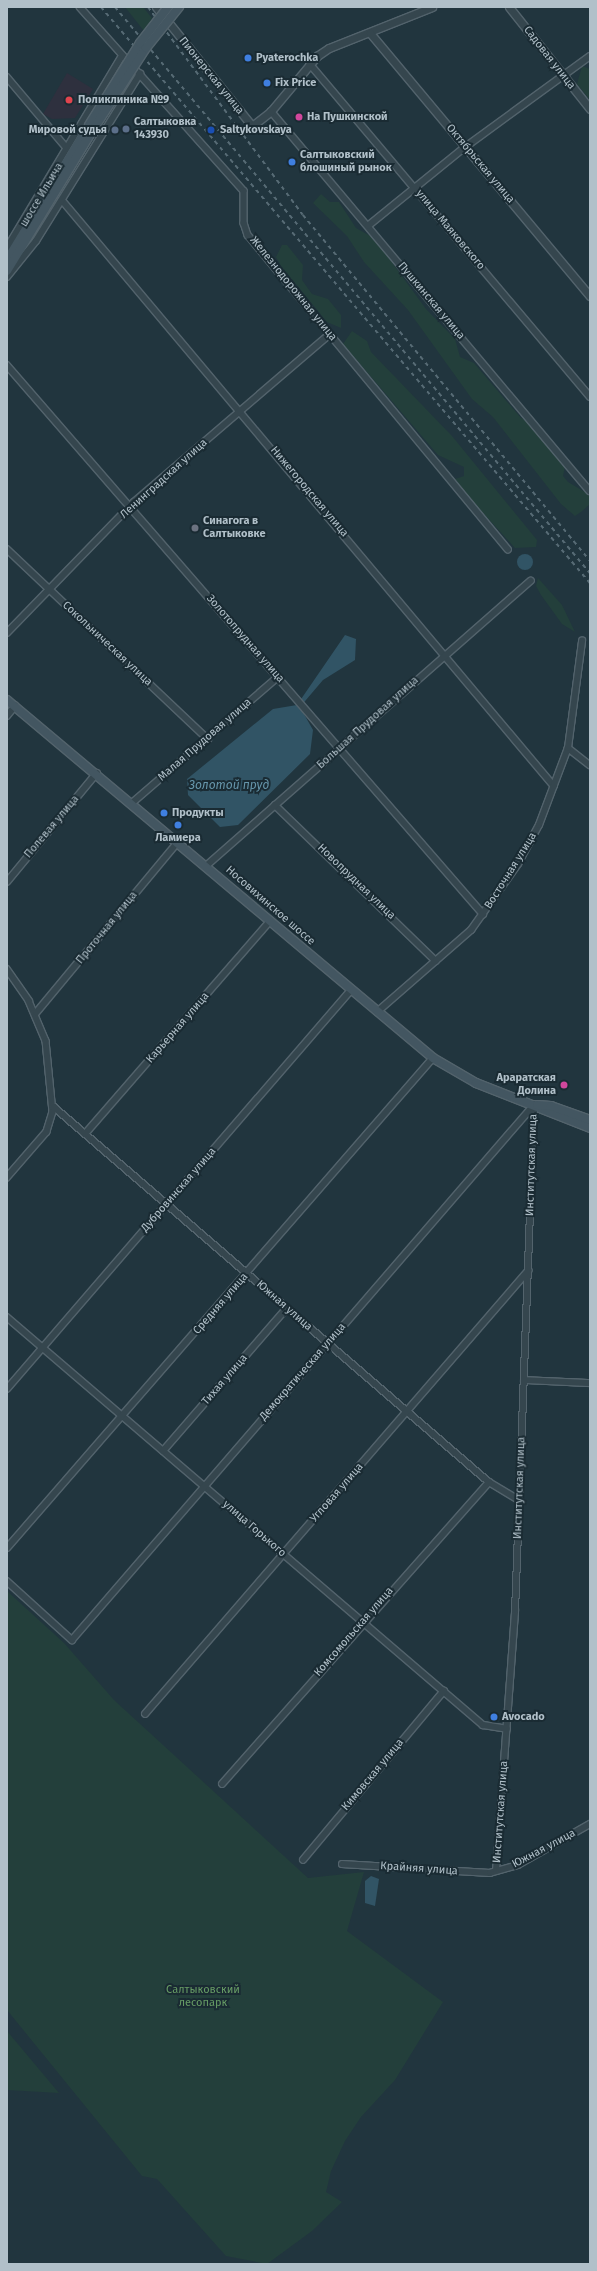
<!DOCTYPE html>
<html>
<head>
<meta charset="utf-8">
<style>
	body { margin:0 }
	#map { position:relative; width:597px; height:2271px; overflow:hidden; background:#21353e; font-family:"Fira Sans",sans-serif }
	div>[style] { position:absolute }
	.medical>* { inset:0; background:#2e303e }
	.green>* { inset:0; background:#233f3b }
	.water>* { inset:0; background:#315465 }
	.round { border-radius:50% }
	.roads { filter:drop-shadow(1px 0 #53636c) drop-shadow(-1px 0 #53636c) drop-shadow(0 1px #53636c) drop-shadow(0 -1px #53636c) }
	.minor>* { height:5.5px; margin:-2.75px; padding:0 2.75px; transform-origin:2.75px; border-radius:2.75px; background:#35464e }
	.tertiary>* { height:7px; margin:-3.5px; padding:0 3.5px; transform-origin:3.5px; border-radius:3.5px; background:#35464e }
	.secondary>* { height:8px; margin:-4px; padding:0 4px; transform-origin:4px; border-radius:4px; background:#435661 }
	.rail>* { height:1.5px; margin-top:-0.75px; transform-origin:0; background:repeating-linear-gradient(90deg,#576b75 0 4px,transparent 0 8px) }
	.bridges { filter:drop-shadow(1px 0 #53636c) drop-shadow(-1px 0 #53636c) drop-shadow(0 1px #53636c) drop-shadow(0 -1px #53636c) }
	.secondary-bridge>* { height:8px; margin:-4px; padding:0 4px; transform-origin:4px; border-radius:4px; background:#435661 }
	.dots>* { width:11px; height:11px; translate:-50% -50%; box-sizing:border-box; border:2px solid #1a2b33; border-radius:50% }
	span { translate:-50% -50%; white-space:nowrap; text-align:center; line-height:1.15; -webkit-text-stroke:4px #1a2b33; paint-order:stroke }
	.poi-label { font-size:11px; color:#b1c0c9; font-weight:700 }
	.left { translate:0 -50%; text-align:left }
	.right { translate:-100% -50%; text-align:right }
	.street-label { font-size:11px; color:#b1c0c9 }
	.park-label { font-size:11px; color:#679c65 }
	.water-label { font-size:12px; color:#6696ab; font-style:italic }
	.frame { position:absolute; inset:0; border:8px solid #b1c0c9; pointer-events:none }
</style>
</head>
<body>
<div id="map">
	<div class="medical">
		<div style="clip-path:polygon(67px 73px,93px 89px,75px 118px,52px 119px,43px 114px)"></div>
	</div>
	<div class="green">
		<div style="clip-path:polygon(125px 7px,143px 7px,152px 18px,144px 31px)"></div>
		<div style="clip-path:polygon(582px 66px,590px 69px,590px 100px,577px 84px)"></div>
		<div style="clip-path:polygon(321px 194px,330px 202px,339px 202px,356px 228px,374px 238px,426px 309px,455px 339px,460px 357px,474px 363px,521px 418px,528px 421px,565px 466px,563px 476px,568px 482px,590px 495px,590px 504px,581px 512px,575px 516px,561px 504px,493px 417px,472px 399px,408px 310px,364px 262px,347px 236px,313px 203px)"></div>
		<div style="clip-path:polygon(282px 245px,287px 245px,303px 265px,302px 280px,312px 294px,328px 299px,341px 315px,341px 328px,327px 322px,281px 266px,276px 257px)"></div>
		<div style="clip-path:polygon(352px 331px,367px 341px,371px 352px,452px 436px,537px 540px,536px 547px,515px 548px,474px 503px,455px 479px,464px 476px,464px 467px,438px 455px,343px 344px)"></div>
		<div style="clip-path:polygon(538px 578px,562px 605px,575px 632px,562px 624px,541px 595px,536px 586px)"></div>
		<div style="clip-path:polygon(7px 1591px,64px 1643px,114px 1700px,308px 1878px,364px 1872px,347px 1931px,443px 2002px,395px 2080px,361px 2117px,345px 2141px,331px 2171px,326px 2192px,342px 2202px,312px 2231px,267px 2264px,226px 2256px,157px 2179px,142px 2176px,7px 2010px)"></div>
		<div style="clip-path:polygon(7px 2031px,59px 2093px,7px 2090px)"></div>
	</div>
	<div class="water">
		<div class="round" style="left:517px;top:554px;width:16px;height:16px"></div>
		<div style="clip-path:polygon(345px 635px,356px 639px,355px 660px,323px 680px,300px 707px,313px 730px,310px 754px,238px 825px,220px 827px,188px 795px,187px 779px,273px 709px,297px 705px)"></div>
		<div style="clip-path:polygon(371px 1876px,379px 1879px,375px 1906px,365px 1903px,365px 1881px)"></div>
	</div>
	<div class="roads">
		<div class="minor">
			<div style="left:80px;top:7px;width:246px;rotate:48.3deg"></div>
			<div style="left:244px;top:191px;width:32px;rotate:90deg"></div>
			<div style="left:244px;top:223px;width:13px;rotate:72deg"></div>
			<div style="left:248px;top:235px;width:408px;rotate:50.4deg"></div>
			<div style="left:310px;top:64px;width:435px;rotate:49.9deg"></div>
			<div style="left:7px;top:77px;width:92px;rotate:49.9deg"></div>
			<div style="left:271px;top:111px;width:496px;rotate:50deg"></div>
			<div style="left:62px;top:200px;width:765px;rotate:49.98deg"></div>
			<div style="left:368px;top:226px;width:124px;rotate:-39.1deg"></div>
			<div style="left:464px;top:148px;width:156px;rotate:-36.1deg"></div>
			<div style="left:7px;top:248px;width:224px;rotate:-59.1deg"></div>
			<div style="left:7px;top:277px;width:46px;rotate:-51.1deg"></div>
			<div style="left:36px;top:241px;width:197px;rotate:-58.1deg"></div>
			<div style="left:7px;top:365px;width:727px;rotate:49.07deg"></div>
			<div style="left:7px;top:549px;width:277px;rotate:43.4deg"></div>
			<div style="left:7px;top:633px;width:182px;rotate:-45.9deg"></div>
			<div style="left:134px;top:502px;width:257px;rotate:-40.6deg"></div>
			<div style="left:7px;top:716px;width:13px;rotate:-51deg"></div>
			<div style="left:568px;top:748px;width:28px;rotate:38deg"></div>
			<div style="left:132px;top:803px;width:193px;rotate:-40.8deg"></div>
			<div style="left:275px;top:805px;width:224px;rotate:44.1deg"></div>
			<div style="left:206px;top:866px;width:432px;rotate:-41.3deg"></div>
			<div style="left:7px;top:882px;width:141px;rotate:-50.5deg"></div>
			<div style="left:7px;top:969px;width:39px;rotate:55deg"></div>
			<div style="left:29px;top:1001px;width:43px;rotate:67deg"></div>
			<div style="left:46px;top:1041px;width:71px;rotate:84.4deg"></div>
			<div style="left:53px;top:1112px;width:21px;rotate:107deg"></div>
			<div style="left:47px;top:1132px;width:61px;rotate:131deg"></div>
			<div style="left:377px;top:1012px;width:125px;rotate:-41.1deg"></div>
			<div style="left:471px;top:930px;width:81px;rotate:-54.5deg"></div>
			<div style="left:518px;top:864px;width:44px;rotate:-61.7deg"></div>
			<div style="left:539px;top:825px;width:82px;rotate:-69.4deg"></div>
			<div style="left:568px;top:748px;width:108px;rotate:-82.5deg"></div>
			<div style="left:36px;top:1013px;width:222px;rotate:-50.3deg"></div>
			<div style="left:53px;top:1106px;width:576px;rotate:40.77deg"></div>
			<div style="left:489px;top:1482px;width:35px;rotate:31deg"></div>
			<div style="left:85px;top:1134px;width:282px;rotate:-49deg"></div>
			<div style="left:7px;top:1317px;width:627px;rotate:40.6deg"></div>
			<div style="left:483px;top:1725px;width:24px;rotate:9deg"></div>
			<div style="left:524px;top:1380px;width:66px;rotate:2.6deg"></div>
			<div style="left:7px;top:1389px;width:527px;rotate:-49.23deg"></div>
			<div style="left:163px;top:1451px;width:189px;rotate:-49.1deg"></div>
			<div style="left:7px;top:1548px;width:649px;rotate:-49deg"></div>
			<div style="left:7px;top:1581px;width:88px;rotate:42.2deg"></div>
			<div style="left:72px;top:1640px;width:707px;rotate:-49.19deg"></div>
			<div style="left:145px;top:1714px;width:586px;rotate:-49.15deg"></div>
			<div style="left:222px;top:1784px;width:403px;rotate:-48.5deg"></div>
			<div style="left:303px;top:1860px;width:220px;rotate:-50.2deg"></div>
			<div style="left:342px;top:1864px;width:148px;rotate:3.5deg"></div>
			<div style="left:490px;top:1873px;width:29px;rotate:-16deg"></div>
			<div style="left:518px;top:1865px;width:83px;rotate:-29.7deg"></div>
			<div style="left:496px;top:1871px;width:260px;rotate:-85.8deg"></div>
			<div style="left:515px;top:1612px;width:507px;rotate:-87.85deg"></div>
		</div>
		<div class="tertiary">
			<div style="left:156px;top:7px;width:153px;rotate:51.1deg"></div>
			<div style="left:252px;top:126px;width:24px;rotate:-38deg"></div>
			<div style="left:271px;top:111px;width:72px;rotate:-50.1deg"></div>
			<div style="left:317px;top:56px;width:14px;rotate:-34deg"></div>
			<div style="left:329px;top:48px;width:111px;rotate:-21.7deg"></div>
			<div style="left:509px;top:7px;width:130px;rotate:51.5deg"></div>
			<div style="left:164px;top:18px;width:14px;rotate:-54deg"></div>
			<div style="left:370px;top:33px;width:343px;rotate:50.1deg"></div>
		</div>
		<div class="secondary">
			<div style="left:7px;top:260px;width:158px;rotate:-58.7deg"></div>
			<div style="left:7px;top:271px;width:167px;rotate:-58.7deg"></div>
			<div style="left:7px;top:700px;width:556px;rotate:40.04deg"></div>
			<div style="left:433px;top:1058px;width:50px;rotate:30.2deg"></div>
			<div style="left:476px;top:1083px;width:123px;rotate:21.5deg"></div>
			<div style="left:537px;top:1105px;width:14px;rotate:4deg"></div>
			<div style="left:551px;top:1106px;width:41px;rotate:19.7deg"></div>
		</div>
	</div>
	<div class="rail">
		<div style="left:101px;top:7px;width:756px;rotate:49.67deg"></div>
		<div style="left:115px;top:7px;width:739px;rotate:50deg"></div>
		<div style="left:148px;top:7px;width:259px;rotate:53.3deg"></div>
		<div style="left:303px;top:215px;width:450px;rotate:50.3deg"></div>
	</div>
	<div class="bridges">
		<div class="secondary-bridge">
			<div style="left:89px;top:125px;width:97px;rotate:-58.1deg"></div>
			<div style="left:140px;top:43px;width:46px;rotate:-52.1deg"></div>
			<div style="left:94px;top:128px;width:95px;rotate:-57deg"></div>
			<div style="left:146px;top:48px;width:53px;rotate:-51.2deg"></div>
		</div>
	</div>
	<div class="dots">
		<div style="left:248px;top:58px;background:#3f7fe0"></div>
		<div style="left:267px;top:83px;background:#3f7fe0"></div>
		<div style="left:69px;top:100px;background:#e0444e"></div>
		<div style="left:299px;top:117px;background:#d1479c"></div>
		<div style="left:126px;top:129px;background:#5c6f8a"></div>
		<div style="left:115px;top:130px;background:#5c6f8a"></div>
		<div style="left:211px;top:130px;background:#1a4fb4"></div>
		<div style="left:292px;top:162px;background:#3f7fe0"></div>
		<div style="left:195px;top:528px;background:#6b7280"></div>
		<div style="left:164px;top:813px;background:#3f7fe0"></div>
		<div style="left:178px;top:825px;background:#3f7fe0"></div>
		<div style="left:564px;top:1085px;background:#d1479c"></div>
		<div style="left:494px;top:1717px;background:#3f7fe0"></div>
	</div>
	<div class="poi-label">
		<span class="left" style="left:256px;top:58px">Pyaterochka</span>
		<span class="left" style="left:275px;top:83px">Fix Price</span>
		<span class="left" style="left:78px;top:100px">Поликлиника №9</span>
		<span class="left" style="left:307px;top:117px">На Пушкинской</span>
		<span class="left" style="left:134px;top:129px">Салтыковка<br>143930</span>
		<span class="right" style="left:107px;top:130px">Мировой судья</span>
		<span class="left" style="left:220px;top:130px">Saltykovskaya</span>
		<span class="left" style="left:300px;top:162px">Салтыковский<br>блошиный рынок</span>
		<span class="left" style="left:203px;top:528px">Синагога в<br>Салтыковке</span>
		<span class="left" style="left:172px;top:813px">Продукты</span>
		<span style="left:178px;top:838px">Ламиера</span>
		<span class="right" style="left:556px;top:1085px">Араратская<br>Долина</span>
		<span class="left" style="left:502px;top:1717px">Avocado</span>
	</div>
	<div class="street-label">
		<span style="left:549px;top:58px;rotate:52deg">Садовая улица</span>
		<span style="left:211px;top:76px;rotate:51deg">Пионерская улица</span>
		<span style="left:480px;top:164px;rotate:50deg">Октябрьская улица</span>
		<span style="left:42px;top:195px;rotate:-59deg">шоссе Ильича</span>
		<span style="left:450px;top:230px;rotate:50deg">улица Маяковского</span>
		<span style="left:293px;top:289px;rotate:51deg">Железнодорожная улица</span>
		<span style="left:431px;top:301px;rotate:50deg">Пушкинская улица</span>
		<span style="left:164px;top:479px;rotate:-42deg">Ленинградская улица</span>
		<span style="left:309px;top:492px;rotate:50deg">Нижегородская улица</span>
		<span style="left:245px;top:639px;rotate:49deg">Золотопрудная улица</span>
		<span style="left:107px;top:644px;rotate:43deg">Сокольническая улица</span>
		<span style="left:368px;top:723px;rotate:-42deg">Большая Прудовая улица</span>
		<span style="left:205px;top:740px;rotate:-41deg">Малая Прудовая улица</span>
		<span style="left:52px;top:827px;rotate:-50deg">Полевая улица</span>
		<span style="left:511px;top:871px;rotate:-58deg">Восточная улица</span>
		<span style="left:356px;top:882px;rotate:44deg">Новопрудная улица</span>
		<span style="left:270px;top:906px;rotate:41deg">Носовихинское шоссе</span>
		<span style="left:107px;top:928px;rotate:-51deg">Проточная улица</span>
		<span style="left:178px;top:1028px;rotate:-49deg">Карьерная улица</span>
		<span style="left:532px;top:1165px;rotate:-88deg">Институтская улица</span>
		<span style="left:179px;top:1190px;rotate:-49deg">Дубровинская улица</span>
		<span style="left:221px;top:1304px;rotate:-49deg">Средняя улица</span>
		<span style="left:284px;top:1306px;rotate:41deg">Южная улица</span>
		<span style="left:303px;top:1372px;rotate:-49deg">Демократическая улица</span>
		<span style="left:225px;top:1380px;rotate:-49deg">Тихая улица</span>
		<span style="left:520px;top:1488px;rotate:-88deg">Институтская улица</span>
		<span style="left:337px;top:1493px;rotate:-49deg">Угловая улица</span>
		<span style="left:254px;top:1529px;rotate:41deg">улица Горького</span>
		<span style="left:354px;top:1632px;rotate:-49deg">Комсомольская улица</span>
		<span style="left:373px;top:1775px;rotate:-50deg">Кимовская улица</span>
		<span style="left:501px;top:1812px;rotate:-86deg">Институтская улица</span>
		<span style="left:544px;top:1849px;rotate:-28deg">Южная улица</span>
		<span style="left:419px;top:1869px;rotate:4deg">Крайняя улица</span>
	</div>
	<div class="park-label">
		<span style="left:203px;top:1997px">Салтыковский<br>лесопарк</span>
	</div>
	<div class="water-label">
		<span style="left:229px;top:786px">Золотой пруд</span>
	</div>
	<div class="frame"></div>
</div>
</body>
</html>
